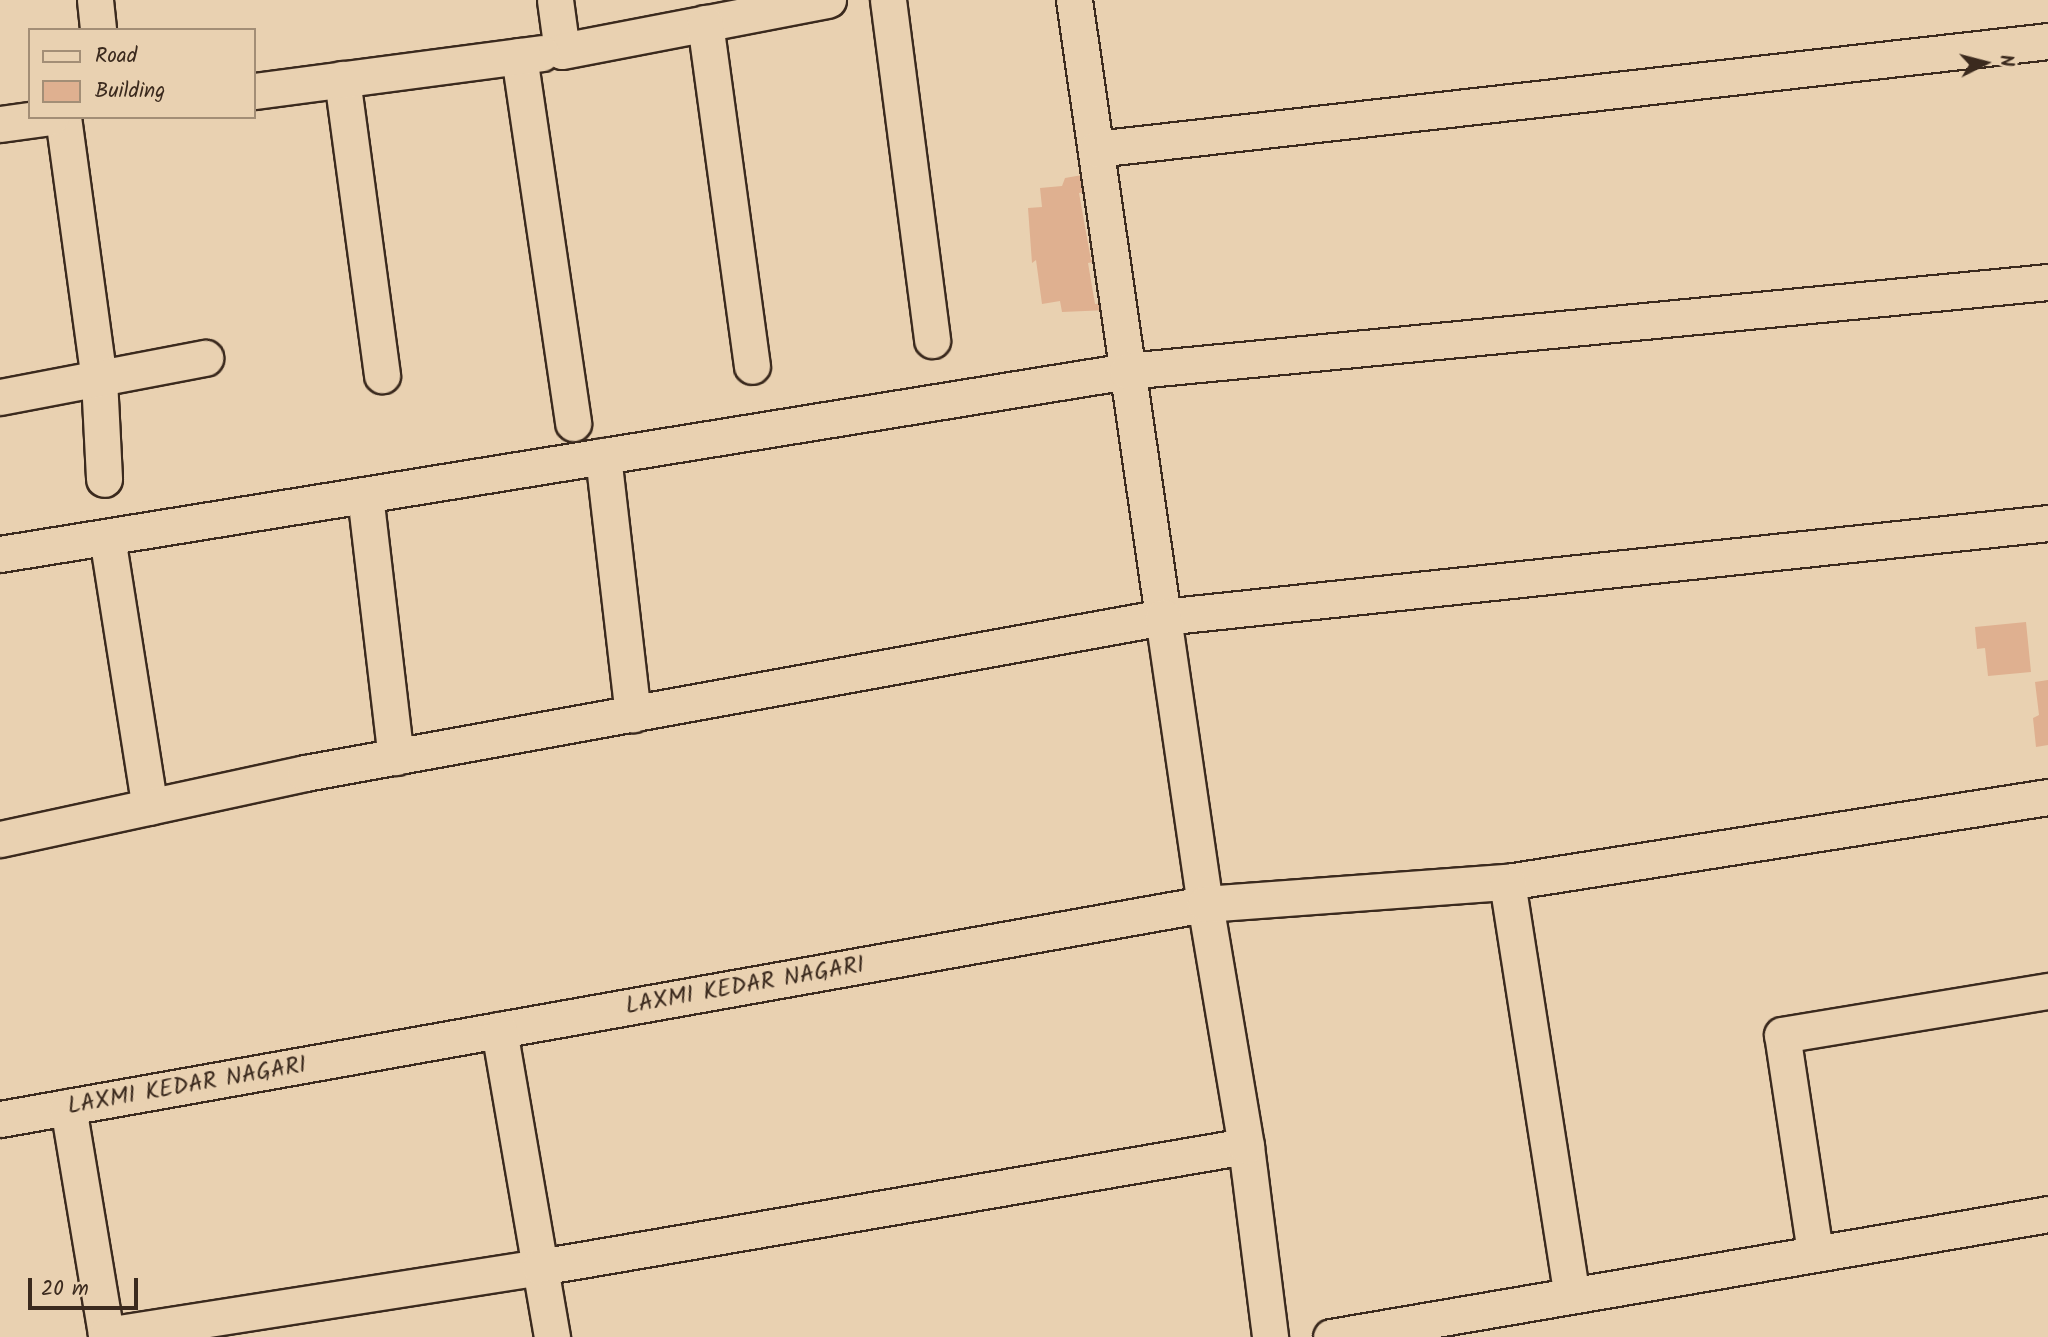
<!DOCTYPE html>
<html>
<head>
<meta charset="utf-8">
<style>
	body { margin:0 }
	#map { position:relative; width:2048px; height:1337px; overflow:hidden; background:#e9d1b1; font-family:Kalam,sans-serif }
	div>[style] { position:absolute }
	.building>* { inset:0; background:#dfb090 }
	.roads { filter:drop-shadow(2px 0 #3b2a1e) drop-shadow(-2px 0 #3b2a1e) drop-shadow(0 2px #3b2a1e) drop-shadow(0 -2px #3b2a1e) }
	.minor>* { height:35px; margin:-17.5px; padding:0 17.5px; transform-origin:17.5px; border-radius:17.5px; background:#e9d1b1 }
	span { translate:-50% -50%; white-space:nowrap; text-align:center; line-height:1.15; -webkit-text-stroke:5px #e9d1b1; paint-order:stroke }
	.street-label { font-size:24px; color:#3b2a1e }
	.legend { position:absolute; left:28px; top:28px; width:228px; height:91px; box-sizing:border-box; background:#e9d1b1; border:2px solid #a38e76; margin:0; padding:9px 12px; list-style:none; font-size:21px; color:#3b2a1e }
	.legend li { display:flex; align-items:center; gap:14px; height:35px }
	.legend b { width:35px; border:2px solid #a38e76 }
	.north { position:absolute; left:1950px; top:28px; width:70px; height:70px; -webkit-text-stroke:5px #e9d1b1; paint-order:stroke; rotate:84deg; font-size:19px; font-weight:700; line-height:28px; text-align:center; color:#3b2a1e }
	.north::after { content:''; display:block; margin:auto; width:24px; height:32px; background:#3b2a1e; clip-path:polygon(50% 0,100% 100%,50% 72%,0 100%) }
	.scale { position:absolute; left:28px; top:1278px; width:110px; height:32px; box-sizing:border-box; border:4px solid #3b2a1e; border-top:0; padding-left:9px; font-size:21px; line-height:24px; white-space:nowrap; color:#3b2a1e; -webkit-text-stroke:5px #e9d1b1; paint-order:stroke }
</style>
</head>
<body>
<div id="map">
	<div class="building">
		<div style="clip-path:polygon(1088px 174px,1091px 191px,1079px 193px,1091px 260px,1098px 261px,1088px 263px,1095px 304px,1107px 303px,1108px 310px,1062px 312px,1060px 301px,1042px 304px,1036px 260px,1032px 263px,1028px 208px,1042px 207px,1040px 188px,1062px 186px,1065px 178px)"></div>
		<div style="clip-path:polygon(2026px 622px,2031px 672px,1988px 676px,1985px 648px,1977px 649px,1975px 627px)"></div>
		<div style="clip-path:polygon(2048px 680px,2048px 745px,2036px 747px,2033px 718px,2039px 715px,2035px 682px)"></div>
	</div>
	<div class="roads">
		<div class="minor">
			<div style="left:95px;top:0;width:30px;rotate:84deg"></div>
			<div style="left:555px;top:0;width:51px;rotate:82.2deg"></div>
			<div style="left:562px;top:51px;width:271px;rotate:-10.9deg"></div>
			<div style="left:888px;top:0;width:343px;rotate:82.6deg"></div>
			<div style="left:1074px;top:0;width:623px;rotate:81.79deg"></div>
			<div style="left:1163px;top:617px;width:890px;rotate:-6.06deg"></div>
			<div style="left:705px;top:23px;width:346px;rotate:82.2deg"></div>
			<div style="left:519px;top:56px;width:371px;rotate:81.6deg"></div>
			<div style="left:342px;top:79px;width:299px;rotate:82.3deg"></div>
			<div style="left:254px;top:91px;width:290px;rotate:-7.5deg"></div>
			<div style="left:63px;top:117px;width:264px;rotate:82.2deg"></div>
			<div style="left:99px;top:379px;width:100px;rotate:87.1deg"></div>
			<div style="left:0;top:124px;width:51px;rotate:-7.8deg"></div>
			<div style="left:1096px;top:149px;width:958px;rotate:-6.47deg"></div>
			<div style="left:0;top:397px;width:209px;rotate:-10.8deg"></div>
			<div style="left:603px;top:456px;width:260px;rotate:83.4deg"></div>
			<div style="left:365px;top:495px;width:264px;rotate:83.3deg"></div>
			<div style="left:107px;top:537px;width:273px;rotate:81deg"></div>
			<div style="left:0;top:554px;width:1142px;rotate:-9.22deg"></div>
			<div style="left:1127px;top:371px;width:925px;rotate:-5.52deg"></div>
			<div style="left:0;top:839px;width:312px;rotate:-12.2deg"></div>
			<div style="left:305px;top:773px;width:872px;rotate:-10.3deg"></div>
			<div style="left:1163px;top:617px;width:290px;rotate:81.7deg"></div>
			<div style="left:1205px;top:904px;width:1224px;rotate:169.88deg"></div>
			<div style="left:1507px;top:882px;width:548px;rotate:-8.93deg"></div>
			<div style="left:499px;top:1030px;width:312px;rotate:80.2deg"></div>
			<div style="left:68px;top:1107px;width:231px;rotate:80.5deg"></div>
			<div style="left:106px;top:1335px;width:439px;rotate:-8.9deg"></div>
			<div style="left:540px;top:1267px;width:716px;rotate:-9.73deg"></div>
			<div style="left:1246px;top:1146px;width:193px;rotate:82.8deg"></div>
			<div style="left:1246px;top:1146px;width:245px;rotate:-99.6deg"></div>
			<div style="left:1205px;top:904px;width:303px;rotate:-4.2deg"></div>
			<div style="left:1507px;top:882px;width:418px;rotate:81.1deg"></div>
			<div style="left:1815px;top:1252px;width:219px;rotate:-98.6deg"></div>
			<div style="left:1782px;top:1035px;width:270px;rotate:-9.4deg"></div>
			<div style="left:1331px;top:1337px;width:727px;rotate:-9.73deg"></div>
		</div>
	</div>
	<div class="street-label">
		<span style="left:745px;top:986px;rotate:-10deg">LAXMI KEDAR NAGARI</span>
		<span style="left:187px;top:1086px;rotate:-10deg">LAXMI KEDAR NAGARI</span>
	</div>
	<ul class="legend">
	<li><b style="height:9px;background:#e9d1b1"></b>Road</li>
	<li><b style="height:19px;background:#dfb090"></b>Building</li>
	</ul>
	<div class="north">N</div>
	<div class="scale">20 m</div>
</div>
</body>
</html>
